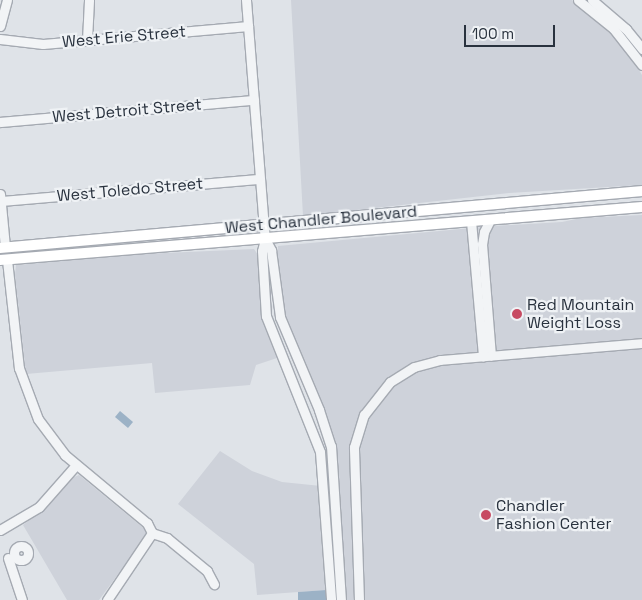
<!DOCTYPE html>
<html>
<head>
<meta charset="utf-8">
<style>
	body { margin:0 }
	#map { position:relative; width:642px; height:600px; overflow:hidden; background:#dfe3e8; font-family:"Space Grotesk",sans-serif }
	div>[style] { position:absolute }
	.built>* { inset:0; background:#ced2da }
	.water>* { inset:0; background:#9cb2c6 }
	.roads { filter:drop-shadow(1px 0 #a5aab2) drop-shadow(-1px 0 #a5aab2) drop-shadow(0 1px #a5aab2) drop-shadow(0 -1px #a5aab2) }
	.minor>* { height:9px; margin:-4.5px; padding:0 4.5px; transform-origin:4.5px; border-radius:4.5px; background:#f2f4f6 }
	.minor>.ring { margin:-4.5px; padding:0; box-sizing:content-box; background:none; border:9px solid #f2f4f6; border-radius:50% }
	.major>* { height:10px; margin:-5px; padding:0 5px; transform-origin:5px; border-radius:5px; background:#fff }
	.dots>* { width:14px; height:14px; translate:-50% -50%; box-sizing:border-box; border:2px solid #eff2f5; border-radius:50% }
	span { translate:-50% -50%; white-space:nowrap; text-align:center; line-height:1.15; -webkit-text-stroke:4.5px #eff2f5; paint-order:stroke }
	.street-label { font-size:16px; color:#29323e }
	.poi-label { font-size:16px; color:#29323e }
	.left { translate:0 -50%; text-align:left }
	.scale { position:absolute; left:464px; top:25px; width:91px; height:22px; box-sizing:border-box; border:2px solid #29323e; border-top:0; padding-left:6px; font-size:15px; line-height:18px; white-space:nowrap; color:#29323e; -webkit-text-stroke:4px #eff2f5; paint-order:stroke }
</style>
</head>
<body>
<div id="map">
	<div class="built">
		<div style="clip-path:polygon(291px 0,572px 0,622px 43px,642px 75px,642px 185px,509px 193px,303px 216px)"></div>
		<div style="clip-path:polygon(642px 215px,642px 600px,346px 600px,339px 475px,333px 439px,284px 316px,278px 285px,278px 246px,493px 226px,562px 222px,581px 218px)"></div>
		<div style="clip-path:polygon(254px 249px,258px 255px,263px 323px,277px 358px,256px 365px,250px 385px,155px 393px,152px 363px,26px 374px,15px 276px,16px 265px,143px 254px)"></div>
		<div style="clip-path:polygon(220px 451px,252px 471px,282px 482px,321px 486px,326px 590px,257px 595px,254px 564px,178px 504px)"></div>
		<div style="clip-path:polygon(79px 475px,147px 531px,147px 535px,99px 600px,67px 600px,23px 525px,50px 504px,72px 478px)"></div>
	</div>
	<div class="water">
		<div style="clip-path:polygon(120px 411px,133px 422px,128px 428px,115px 417px)"></div>
		<div style="clip-path:polygon(326px 590px,327px 600px,298px 600px,298px 592px)"></div>
	</div>
	<div class="roads">
		<div class="minor">
			<div style="left:246px;top:0;width:240px;rotate:85.5deg"></div>
			<div style="left:265px;top:239px;width:12px;rotate:104deg"></div>
			<div style="left:262px;top:251px;width:65px;rotate:86.5deg"></div>
			<div style="left:266px;top:316px;width:146px;rotate:68.3deg"></div>
			<div style="left:320px;top:452px;width:148px;rotate:85.7deg"></div>
			<div style="left:578px;top:0;width:45px;rotate:38.7deg"></div>
			<div style="left:613px;top:28px;width:47px;rotate:51.9deg"></div>
			<div style="left:592px;top:0;width:45px;rotate:40.5deg"></div>
			<div style="left:626px;top:29px;width:26px;rotate:51deg"></div>
			<div style="left:0;top:26px;width:27px;rotate:-75deg"></div>
			<div style="left:0;top:39px;width:43px;rotate:6.6deg"></div>
			<div style="left:43px;top:44px;width:206px;rotate:-5deg"></div>
			<div style="left:87px;top:40px;width:40px;rotate:-87.1deg"></div>
			<div style="left:0;top:122px;width:255px;rotate:-5deg"></div>
			<div style="left:0;top:194px;width:53px;rotate:84.6deg"></div>
			<div style="left:1px;top:201px;width:259px;rotate:-4.9deg"></div>
			<div style="left:490px;top:220px;width:13px;rotate:117deg"></div>
			<div style="left:484px;top:232px;width:12px;rotate:99deg"></div>
			<div style="left:482px;top:244px;width:112px;rotate:85.4deg"></div>
			<div style="left:471px;top:221px;width:136px;rotate:84.9deg"></div>
			<div style="left:265px;top:239px;width:13px;rotate:61deg"></div>
			<div style="left:271px;top:250px;width:68px;rotate:82.3deg"></div>
			<div style="left:280px;top:317px;width:101px;rotate:67.2deg"></div>
			<div style="left:319px;top:410px;width:38px;rotate:72deg"></div>
			<div style="left:331px;top:446px;width:154px;rotate:86.3deg"></div>
			<div style="left:7px;top:260px;width:109px;rotate:83.7deg"></div>
			<div style="left:19px;top:368px;width:54px;rotate:69.6deg"></div>
			<div style="left:38px;top:419px;width:45px;rotate:53.1deg"></div>
			<div style="left:65px;top:455px;width:107px;rotate:39.7deg"></div>
			<div style="left:147px;top:523px;width:11px;rotate:63deg"></div>
			<div style="left:0;top:530px;width:45px;rotate:-30.5deg"></div>
			<div style="left:39px;top:507px;width:56px;rotate:-48.6deg"></div>
			<div style="left:152px;top:533px;width:16px;rotate:18deg"></div>
			<div style="left:167px;top:538px;width:52px;rotate:39.5deg"></div>
			<div style="left:207px;top:571px;width:15px;rotate:62deg"></div>
			<div class="ring" style="left:14px;top:546px;width:5px;height:5px"></div>
			<div style="left:8px;top:558px;width:44px;rotate:71.6deg"></div>
			<div style="left:107px;top:600px;width:81px;rotate:-56.1deg"></div>
			<div style="left:359px;top:600px;width:153px;rotate:-91.9deg"></div>
			<div style="left:354px;top:447px;width:34px;rotate:-73deg"></div>
			<div style="left:364px;top:415px;width:42px;rotate:-51.8deg"></div>
			<div style="left:390px;top:382px;width:28px;rotate:-32deg"></div>
			<div style="left:414px;top:367px;width:27px;rotate:-15deg"></div>
			<div style="left:440px;top:360px;width:203px;rotate:-4.8deg"></div>
		</div>
		<div class="major">
			<div style="left:0;top:248px;width:645px;rotate:-5.07deg"></div>
			<div style="left:0;top:260px;width:644px;rotate:-4.72deg"></div>
		</div>
	</div>
	<div class="dots">
		<div style="left:517px;top:314px;background:#c74b63"></div>
		<div style="left:486px;top:515px;background:#c74b63"></div>
	</div>
	<div class="street-label">
		<span style="left:124px;top:37px;rotate:-5deg">West Erie Street</span>
		<span style="left:127px;top:111px;rotate:-5deg">West Detroit Street</span>
		<span style="left:130px;top:190px;rotate:-5deg">West Toledo Street</span>
		<span style="left:321px;top:220px;rotate:-5deg">West Chandler Boulevard</span>
	</div>
	<div class="poi-label">
		<span class="left" style="left:527px;top:314px">Red Mountain<br>Weight Loss</span>
		<span class="left" style="left:496px;top:515px">Chandler<br>Fashion Center</span>
	</div>
	<div class="scale">100 m</div>
</div>
</body>
</html>
